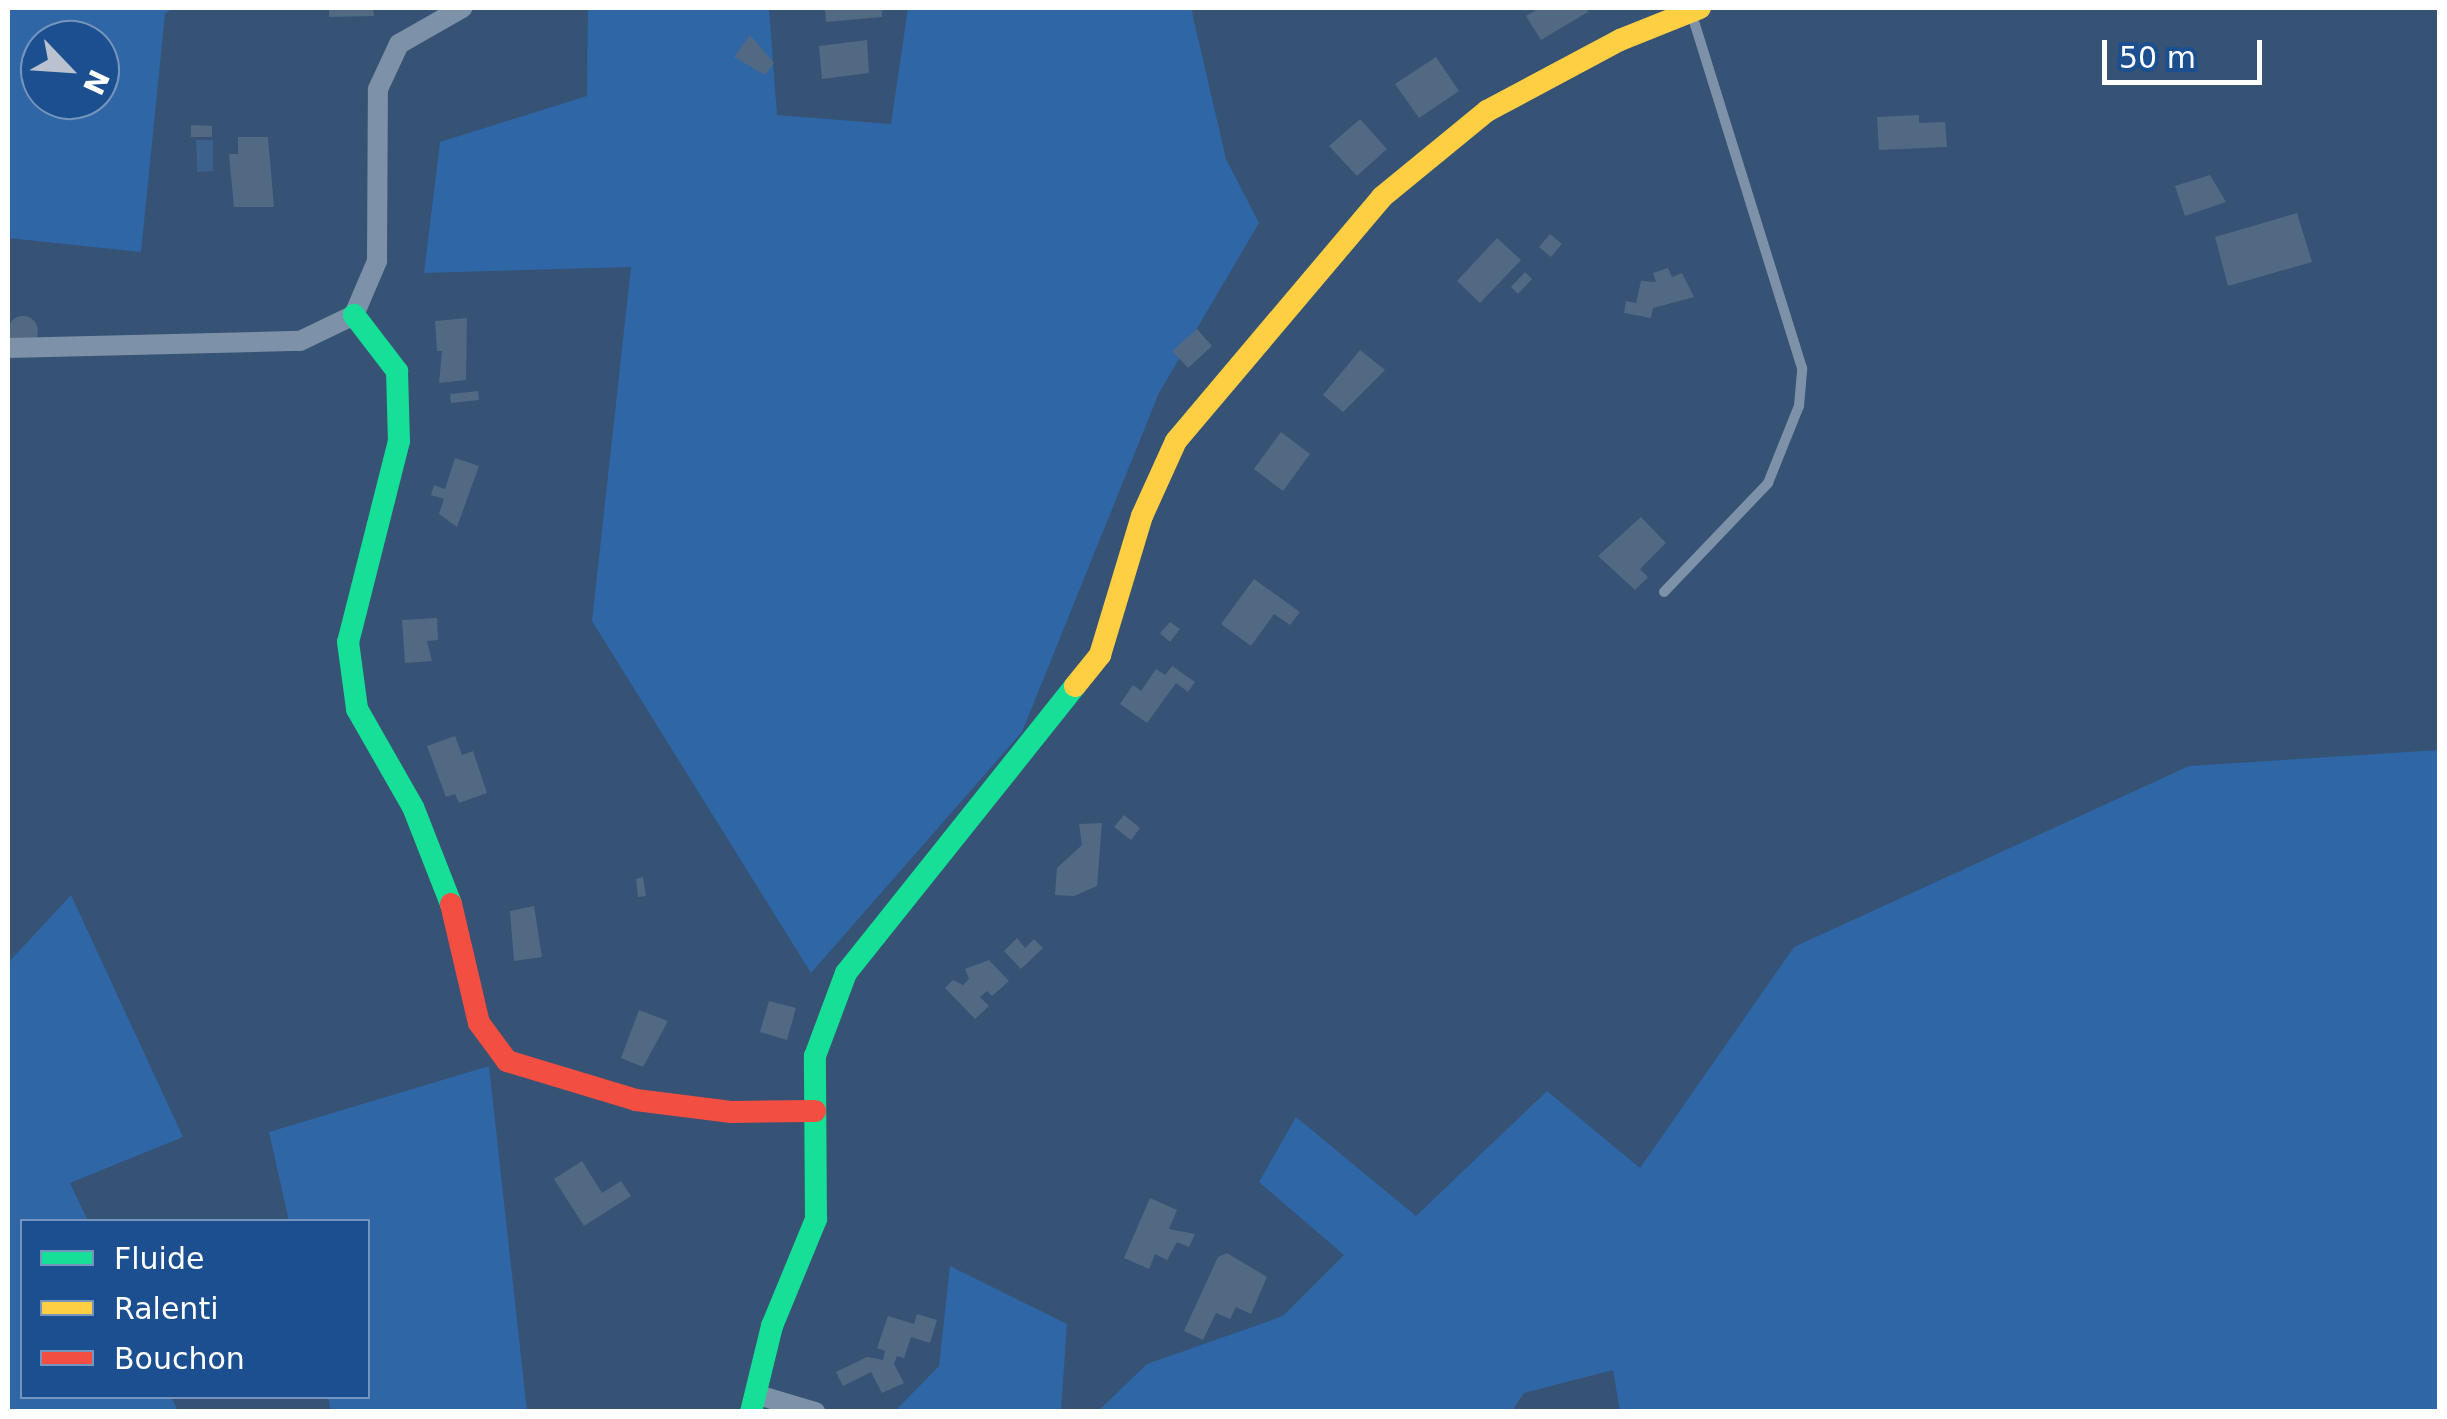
<!DOCTYPE html>
<html>
<head>
<meta charset="utf-8">
<style>
	body { margin:0 }
	#map { position:relative; width:2447px; height:1419px; overflow:hidden; background:#365274; font-family:"DejaVu Sans",sans-serif }
	div>[style] { position:absolute }
	.green>* { inset:0; background:#2f66a5 }
	.water>* { inset:0; background:#3b618d }
	.building>* { inset:0; background:#526984 }
	.round { border-radius:50% }
	.lane>* { height:10px; margin:-5px; padding:0 5px; transform-origin:5px; border-radius:5px; background:#7d92a8 }
	.street>* { height:20px; margin:-10px; padding:0 10px; transform-origin:10px; border-radius:10px; background:#7d92a8 }
	.fast>* { height:22px; margin:-11px; padding:0 11px; transform-origin:11px; border-radius:11px; background:#16e098 }
	.slow>* { height:22px; margin:-11px; padding:0 11px; transform-origin:11px; border-radius:11px; background:#ffcf43 }
	.jam>* { height:22px; margin:-11px; padding:0 11px; transform-origin:11px; border-radius:11px; background:#f24e42 }
	span { translate:-50% -50%; white-space:nowrap; text-align:center; line-height:1.15; -webkit-text-stroke:8px #1b4f8f; paint-order:stroke }
	.frame { position:absolute; inset:0; border:10px solid #fff; pointer-events:none }
	.legend { position:absolute; left:20px; top:1219px; width:350px; height:180px; box-sizing:border-box; background:#1b4f8f; border:2px solid #7695bc; margin:0; padding:12px 18px; list-style:none; font-size:30px; color:#fff }
	.legend li { display:flex; align-items:center; gap:20px; height:50px }
	.legend b { width:50px; border:2px solid #7695bc }
	.north { position:absolute; left:20px; top:20px; width:100px; height:100px; box-sizing:border-box; background:#1b4f8f; border:2px solid #7695bc; border-radius:50%; rotate:115deg; font-size:28px; font-weight:700; line-height:40px; text-align:center; color:#fff }
	.north::after { content:''; display:block; margin:auto; width:35px; height:45px; background:#b9c2ce; clip-path:polygon(50% 0,100% 100%,50% 72%,0 100%) }
	.scale { position:absolute; left:2102px; top:40px; width:160px; height:45px; box-sizing:border-box; border:5px solid #fff; border-top:0; padding-left:12px; font-size:30px; line-height:35px; white-space:nowrap; color:#fff; -webkit-text-stroke:8px #1b4f8f; paint-order:stroke }
</style>
</head>
<body>
<div id="map">
	<div class="green">
		<div style="clip-path:polygon(evenodd,8px 8px,173px 8px,165px 14px,141px 252px,8px 238px,8px 8px,100px 40px,100px 100px,40px 100px,40px 40px,100px 40px)"></div>
		<div style="clip-path:polygon(588px 8px,769px 8px,777px 115px,891px 124px,908px 8px,1191px 8px,1226px 159px,1259px 223px,1159px 393px,1022px 732px,811px 973px,592px 621px,631px 267px,424px 273px,440px 142px,587px 96px)"></div>
		<div style="clip-path:polygon(2439px 750px,2439px 1411px,1620px 1412px,1613px 1370px,1524px 1393px,1512px 1411px,1098px 1411px,1147px 1364px,1283px 1316px,1344px 1255px,1259px 1182px,1296px 1117px,1416px 1216px,1547px 1091px,1640px 1168px,1794px 947px,2189px 766px)"></div>
		<div style="clip-path:polygon(71px 895px,183px 1137px,70px 1183px,88px 1221px,22px 1222px,22px 1396px,171px 1397px,178px 1411px,8px 1411px,8px 963px)"></div>
		<div style="clip-path:polygon(489px 1066px,527px 1411px,331px 1411px,328px 1397px,368px 1396px,368px 1222px,289px 1221px,269px 1132px)"></div>
		<div style="clip-path:polygon(950px 1266px,1067px 1324px,1061px 1411px,895px 1411px,939px 1366px)"></div>
	</div>
	<div class="water">
		<div style="clip-path:polygon(196px 140px,213px 140px,213px 171px,197px 172px)"></div>
	</div>
	<div class="building">
		<div style="clip-path:polygon(329px 8px,373px 8px,374px 16px,329px 17px)"></div>
		<div style="clip-path:polygon(825px 8px,882px 8px,882px 17px,826px 22px)"></div>
		<div style="clip-path:polygon(1539px 8px,1586px 8px,1588px 12px,1541px 40px,1526px 16px)"></div>
		<div style="clip-path:polygon(750px 35px,774px 63px,765px 75px,734px 57px)"></div>
		<div style="clip-path:polygon(867px 40px,869px 73px,822px 79px,819px 46px)"></div>
		<div style="clip-path:polygon(1436px 57px,1459px 91px,1419px 118px,1395px 84px)"></div>
		<div style="clip-path:polygon(1919px 115px,1919px 123px,1945px 122px,1947px 147px,1879px 150px,1877px 117px)"></div>
		<div style="clip-path:polygon(1360px 119px,1387px 149px,1357px 176px,1329px 146px)"></div>
		<div style="clip-path:polygon(191px 125px,212px 126px,212px 137px,191px 137px)"></div>
		<div style="clip-path:polygon(238px 137px,268px 137px,274px 207px,234px 207px,229px 154px,238px 154px)"></div>
		<div style="clip-path:polygon(2210px 175px,2226px 202px,2185px 216px,2175px 186px)"></div>
		<div style="clip-path:polygon(2297px 213px,2312px 262px,2228px 286px,2215px 237px)"></div>
		<div style="clip-path:polygon(1550px 234px,1562px 244px,1551px 257px,1539px 247px)"></div>
		<div style="clip-path:polygon(1497px 238px,1521px 260px,1480px 303px,1457px 281px)"></div>
		<div style="clip-path:polygon(1668px 268px,1672px 277px,1682px 273px,1694px 297px,1653px 308px,1651px 318px,1624px 313px,1626px 301px,1636px 303px,1641px 281px,1656px 282px,1653px 273px)"></div>
		<div style="clip-path:polygon(1525px 272px,1532px 279px,1518px 294px,1511px 287px)"></div>
		<div class="round" style="left:8px;top:316px;width:30px;height:30px"></div>
		<div style="clip-path:polygon(467px 318px,466px 380px,439px 383px,442px 351px,437px 351px,435px 321px)"></div>
		<div style="clip-path:polygon(1197px 329px,1212px 346px,1188px 368px,1172px 351px)"></div>
		<div style="clip-path:polygon(1360px 350px,1385px 370px,1343px 412px,1323px 395px)"></div>
		<div style="clip-path:polygon(478px 391px,479px 400px,451px 403px,450px 394px)"></div>
		<div style="clip-path:polygon(1281px 432px,1310px 454px,1283px 491px,1254px 469px)"></div>
		<div style="clip-path:polygon(455px 458px,479px 466px,457px 527px,439px 514px,444px 499px,431px 495px,434px 485px,445px 489px)"></div>
		<div style="clip-path:polygon(1641px 517px,1666px 543px,1640px 569px,1648px 577px,1635px 590px,1598px 556px)"></div>
		<div style="clip-path:polygon(1254px 579px,1300px 612px,1290px 625px,1274px 614px,1251px 646px,1221px 624px)"></div>
		<div style="clip-path:polygon(437px 618px,438px 640px,427px 641px,432px 661px,405px 663px,402px 620px)"></div>
		<div style="clip-path:polygon(1170px 622px,1180px 629px,1170px 642px,1160px 633px)"></div>
		<div style="clip-path:polygon(1172px 666px,1195px 682px,1188px 692px,1176px 683px,1147px 723px,1120px 704px,1133px 685px,1141px 691px,1156px 669px,1165px 675px)"></div>
		<div style="clip-path:polygon(455px 736px,462px 755px,473px 751px,487px 793px,459px 803px,455px 794px,446px 797px,427px 746px)"></div>
		<div style="clip-path:polygon(1124px 815px,1140px 828px,1131px 840px,1114px 827px)"></div>
		<div style="clip-path:polygon(1102px 823px,1097px 886px,1074px 896px,1055px 895px,1057px 868px,1082px 845px,1079px 824px)"></div>
		<div style="clip-path:polygon(643px 877px,646px 896px,638px 897px,636px 879px)"></div>
		<div style="clip-path:polygon(534px 906px,542px 957px,514px 961px,510px 911px)"></div>
		<div style="clip-path:polygon(1017px 938px,1025px 948px,1034px 939px,1043px 948px,1021px 969px,1004px 951px)"></div>
		<div style="clip-path:polygon(989px 960px,1009px 981px,992px 996px,987px 991px,980px 997px,989px 1006px,975px 1019px,945px 988px,953px 980px,963px 985px,969px 979px,965px 969px)"></div>
		<div style="clip-path:polygon(769px 1001px,796px 1008px,787px 1040px,760px 1032px)"></div>
		<div style="clip-path:polygon(639px 1010px,668px 1021px,643px 1067px,621px 1058px)"></div>
		<div style="clip-path:polygon(582px 1161px,602px 1193px,621px 1181px,631px 1196px,584px 1226px,554px 1179px)"></div>
		<div style="clip-path:polygon(1150px 1198px,1177px 1210px,1169px 1229px,1195px 1234px,1189px 1247px,1177px 1242px,1167px 1260px,1155px 1254px,1149px 1269px,1124px 1258px)"></div>
		<div style="clip-path:polygon(1227px 1253px,1267px 1277px,1251px 1314px,1236px 1307px,1230px 1319px,1216px 1313px,1203px 1340px,1184px 1331px,1218px 1257px)"></div>
		<div style="clip-path:polygon(917px 1314px,937px 1320px,930px 1343px,911px 1337px,904px 1358px,897px 1356px,894px 1364px,904px 1383px,882px 1393px,871px 1372px,843px 1386px,836px 1372px,867px 1357px,883px 1360px,885px 1351px,877px 1348px,888px 1316px,914px 1324px)"></div>
	</div>
	<div class="lane">
		<div style="left:1664px;top:592px;width:151px;rotate:-46.3deg"></div>
		<div style="left:1768px;top:483px;width:83px;rotate:-68.1deg"></div>
		<div style="left:1799px;top:406px;width:38px;rotate:-85deg"></div>
		<div style="left:1802px;top:368px;width:368px;rotate:-107.3deg"></div>
	</div>
	<div class="street">
		<div style="left:8px;top:348px;width:292px;rotate:-1.4deg"></div>
		<div style="left:300px;top:341px;width:60px;rotate:-25.7deg"></div>
		<div style="left:354px;top:315px;width:59px;rotate:-66.9deg"></div>
		<div style="left:377px;top:261px;width:172px;rotate:-89.7deg"></div>
		<div style="left:378px;top:89px;width:50px;rotate:-65deg"></div>
		<div style="left:399px;top:44px;width:73px;rotate:-29.7deg"></div>
		<div style="left:755px;top:1394px;width:63px;rotate:16.7deg"></div>
	</div>
	<div class="fast">
		<div style="left:354px;top:315px;width:71px;rotate:52.5deg"></div>
		<div style="left:397px;top:371px;width:70px;rotate:88.4deg"></div>
		<div style="left:399px;top:441px;width:207px;rotate:104.2deg"></div>
		<div style="left:348px;top:642px;width:68px;rotate:82.3deg"></div>
		<div style="left:357px;top:709px;width:113px;rotate:60.3deg"></div>
		<div style="left:413px;top:807px;width:104px;rotate:68.6deg"></div>
		<div style="left:751px;top:1412px;width:89px;rotate:-76.3deg"></div>
		<div style="left:772px;top:1326px;width:116px;rotate:-67.6deg"></div>
		<div style="left:816px;top:1219px;width:163px;rotate:-90.4deg"></div>
		<div style="left:815px;top:1056px;width:89px;rotate:-69.5deg"></div>
		<div style="left:846px;top:973px;width:367px;rotate:-51.4deg"></div>
	</div>
	<div class="slow">
		<div style="left:1075px;top:686px;width:40px;rotate:-51deg"></div>
		<div style="left:1100px;top:655px;width:145px;rotate:-73.2deg"></div>
		<div style="left:1142px;top:516px;width:82px;rotate:-65.6deg"></div>
		<div style="left:1176px;top:441px;width:319px;rotate:-49.8deg"></div>
		<div style="left:1382px;top:197px;width:136px;rotate:-39.3deg"></div>
		<div style="left:1487px;top:111px;width:151px;rotate:-28.1deg"></div>
		<div style="left:1620px;top:40px;width:86px;rotate:-21.8deg"></div>
	</div>
	<div class="jam">
		<div style="left:451px;top:904px;width:122px;rotate:76.8deg"></div>
		<div style="left:479px;top:1023px;width:47px;rotate:53.6deg"></div>
		<div style="left:507px;top:1061px;width:135px;rotate:16.8deg"></div>
		<div style="left:636px;top:1100px;width:96px;rotate:7.2deg"></div>
		<div style="left:731px;top:1112px;width:84px;rotate:-0.7deg"></div>
	</div>
	<div class="frame"></div>
	<ul class="legend">
	<li><b style="height:12px;background:#16e098"></b>Fluide</li>
	<li><b style="height:12px;background:#ffcf43"></b>Ralenti</li>
	<li><b style="height:12px;background:#f24e42"></b>Bouchon</li>
	</ul>
	<div class="north">N</div>
	<div class="scale">50 m</div>
</div>
</body>
</html>
